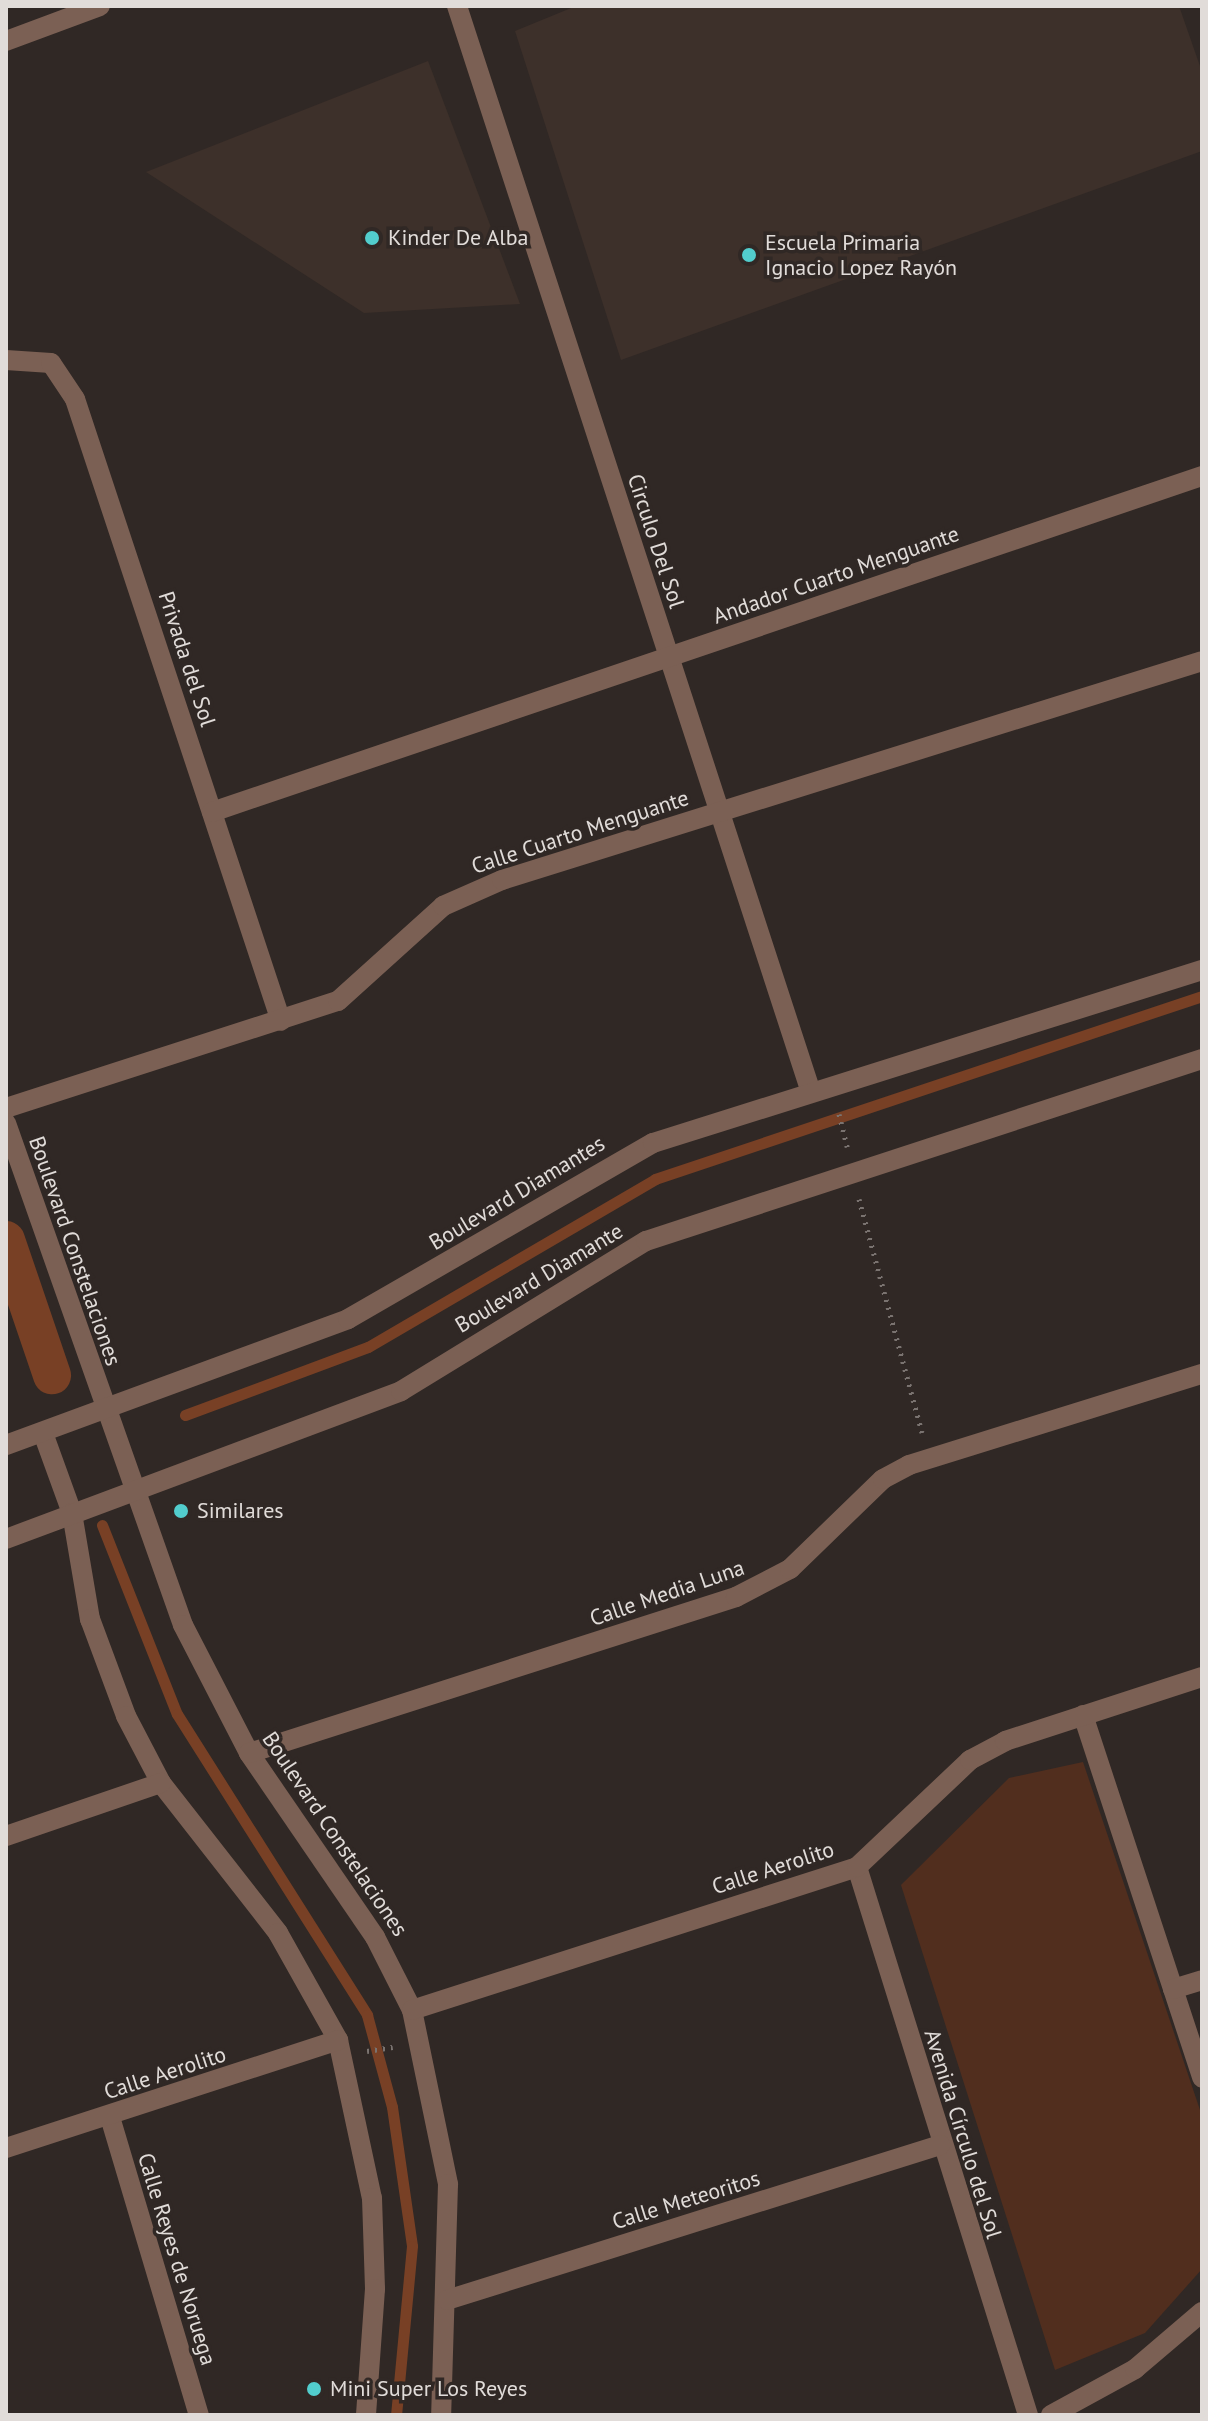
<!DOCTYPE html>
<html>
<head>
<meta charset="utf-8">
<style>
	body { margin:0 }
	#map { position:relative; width:1208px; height:2421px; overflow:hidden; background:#302825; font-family:"PT Sans",sans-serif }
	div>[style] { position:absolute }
	.built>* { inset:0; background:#3d302a }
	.green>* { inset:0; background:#512e1e }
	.stream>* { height:11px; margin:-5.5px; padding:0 5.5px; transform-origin:5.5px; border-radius:5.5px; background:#784025 }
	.canal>* { height:38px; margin:-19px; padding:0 19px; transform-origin:19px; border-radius:19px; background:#784025 }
	.path>* { height:5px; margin-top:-2.5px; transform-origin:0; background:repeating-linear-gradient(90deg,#7a7370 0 2px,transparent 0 8px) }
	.minor>* { height:20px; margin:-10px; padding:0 10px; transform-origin:10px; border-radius:10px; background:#7b6054 }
	.dots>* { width:22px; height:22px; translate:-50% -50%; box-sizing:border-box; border:4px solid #302825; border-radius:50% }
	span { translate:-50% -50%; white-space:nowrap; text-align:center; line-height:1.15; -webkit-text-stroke:7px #302825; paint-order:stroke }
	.poi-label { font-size:22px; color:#e1dcd9 }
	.left { translate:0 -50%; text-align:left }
	.street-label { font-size:22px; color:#e1dcd9 }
	.frame { position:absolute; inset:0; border:8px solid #e1dcd9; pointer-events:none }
</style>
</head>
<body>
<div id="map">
	<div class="built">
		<div style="clip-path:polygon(576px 6px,1179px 6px,1202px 72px,1202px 151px,621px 360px,515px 31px)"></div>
		<div style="clip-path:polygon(428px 61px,520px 304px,364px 313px,146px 172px)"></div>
	</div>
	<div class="green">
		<div style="clip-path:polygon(1083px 1762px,1202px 2116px,1202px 2269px,1145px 2333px,1055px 2370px,901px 1885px,1009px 1778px)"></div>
	</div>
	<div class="stream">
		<div style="left:185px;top:1415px;width:195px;rotate:-20.4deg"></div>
		<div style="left:368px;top:1347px;width:333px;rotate:-30.3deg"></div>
		<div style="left:655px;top:1179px;width:577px;rotate:-18.5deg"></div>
		<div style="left:102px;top:1525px;width:203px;rotate:68.4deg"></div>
		<div style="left:177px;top:1714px;width:356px;rotate:57.7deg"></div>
		<div style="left:367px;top:2015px;width:95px;rotate:74.8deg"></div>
		<div style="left:392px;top:2107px;width:140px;rotate:81.8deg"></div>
		<div style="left:412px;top:2246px;width:170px;rotate:95.4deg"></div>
	</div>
	<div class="canal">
		<div style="left:6px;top:1240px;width:143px;rotate:71.2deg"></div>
	</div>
	<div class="path">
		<div style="left:839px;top:1114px;width:34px;rotate:76deg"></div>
		<div style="left:859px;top:1199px;width:242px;rotate:74.9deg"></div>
		<div style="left:367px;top:2051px;width:26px;rotate:-9deg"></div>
	</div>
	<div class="minor">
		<div style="left:457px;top:6px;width:1142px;rotate:71.95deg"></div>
		<div style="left:6px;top:41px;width:100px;rotate:-20.4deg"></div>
		<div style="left:6px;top:360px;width:45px;rotate:3.8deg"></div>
		<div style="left:51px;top:363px;width:43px;rotate:56.3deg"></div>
		<div style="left:75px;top:399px;width:655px;rotate:71.68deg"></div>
		<div style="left:212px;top:812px;width:1045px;rotate:-18.75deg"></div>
		<div style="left:6px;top:1108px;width:349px;rotate:-17.9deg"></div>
		<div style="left:338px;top:1001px;width:142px;rotate:-42.1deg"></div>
		<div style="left:443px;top:906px;width:64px;rotate:-23.8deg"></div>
		<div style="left:502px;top:880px;width:733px;rotate:-17.37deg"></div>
		<div style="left:6px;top:1123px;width:532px;rotate:70.58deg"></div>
		<div style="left:183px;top:1625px;width:144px;rotate:62.7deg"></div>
		<div style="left:249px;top:1753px;width:223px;rotate:55.6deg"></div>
		<div style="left:375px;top:1937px;width:82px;rotate:63.1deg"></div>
		<div style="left:412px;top:2010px;width:178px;rotate:78.3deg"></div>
		<div style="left:448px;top:2184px;width:231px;rotate:91.7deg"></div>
		<div style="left:43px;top:1433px;width:85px;rotate:70.1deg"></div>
		<div style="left:72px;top:1513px;width:108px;rotate:80.4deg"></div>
		<div style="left:90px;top:1619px;width:103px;rotate:69.6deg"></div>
		<div style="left:126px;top:1716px;width:76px;rotate:62.4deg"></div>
		<div style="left:161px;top:1783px;width:190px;rotate:52deg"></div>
		<div style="left:278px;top:1933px;width:123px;rotate:60.7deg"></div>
		<div style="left:338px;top:2040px;width:162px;rotate:77.9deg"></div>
		<div style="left:372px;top:2198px;width:91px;rotate:88.1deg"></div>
		<div style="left:375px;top:2289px;width:126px;rotate:94.1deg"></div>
		<div style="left:6px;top:1445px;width:364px;rotate:-20.2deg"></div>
		<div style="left:348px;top:1319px;width:352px;rotate:-30deg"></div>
		<div style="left:653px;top:1143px;width:576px;rotate:-17.49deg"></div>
		<div style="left:6px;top:1539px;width:422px;rotate:-20.5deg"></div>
		<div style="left:401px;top:1391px;width:287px;rotate:-31.5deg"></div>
		<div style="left:646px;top:1241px;width:585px;rotate:-18.13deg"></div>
		<div style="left:1083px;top:1715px;width:382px;rotate:71.8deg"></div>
		<div style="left:249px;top:1753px;width:511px;rotate:-17.76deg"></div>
		<div style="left:736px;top:1597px;width:61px;rotate:-27.4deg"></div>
		<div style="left:790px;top:1569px;width:129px;rotate:-44.1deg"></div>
		<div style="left:883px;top:1479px;width:30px;rotate:-28deg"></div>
		<div style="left:909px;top:1465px;width:307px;rotate:-17.3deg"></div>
		<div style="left:6px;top:1836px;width:164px;rotate:-18.9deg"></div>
		<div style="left:857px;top:1867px;width:574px;rotate:72.67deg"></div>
		<div style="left:1173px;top:1989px;width:30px;rotate:-17deg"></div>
		<div style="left:412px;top:2010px;width:467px;rotate:-17.8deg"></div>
		<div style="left:857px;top:1867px;width:156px;rotate:-43.4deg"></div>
		<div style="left:970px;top:1760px;width:40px;rotate:-28deg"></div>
		<div style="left:1005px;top:1741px;width:207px;rotate:-18deg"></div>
		<div style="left:110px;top:2117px;width:311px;rotate:73.4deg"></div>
		<div style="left:6px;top:2148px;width:349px;rotate:-18deg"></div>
		<div style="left:447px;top:2300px;width:517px;rotate:-17.45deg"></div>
		<div style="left:1051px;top:2415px;width:96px;rotate:-28.7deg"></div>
		<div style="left:1135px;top:2369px;width:88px;rotate:-40.4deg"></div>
	</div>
	<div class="dots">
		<div style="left:372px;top:238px;background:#52cdcd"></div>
		<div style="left:749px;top:255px;background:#52cdcd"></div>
		<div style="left:181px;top:1511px;background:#52cdcd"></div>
		<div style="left:314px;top:2389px;background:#52cdcd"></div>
	</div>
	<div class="poi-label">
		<span class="left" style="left:388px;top:238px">Kinder De Alba</span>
		<span class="left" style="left:765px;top:255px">Escuela Primaria<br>Ignacio Lopez Rayón</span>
		<span class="left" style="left:197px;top:1511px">Similares</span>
		<span class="left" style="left:330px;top:2389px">Mini Super Los Reyes</span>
	</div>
	<div class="street-label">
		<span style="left:656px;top:541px;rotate:72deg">Circulo Del Sol</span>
		<span style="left:836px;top:575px;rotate:-19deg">Andador Cuarto Menguante</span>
		<span style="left:187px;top:659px;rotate:72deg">Privada del Sol</span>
		<span style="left:580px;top:832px;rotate:-18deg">Calle Cuarto Menguante</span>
		<span style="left:517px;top:1193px;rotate:-31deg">Boulevard Diamantes</span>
		<span style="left:75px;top:1251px;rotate:71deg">Boulevard Constelaciones</span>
		<span style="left:539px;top:1278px;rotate:-31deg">Boulevard Diamante</span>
		<span style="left:667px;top:1593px;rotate:-19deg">Calle Media Luna</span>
		<span style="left:335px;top:1834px;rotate:56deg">Boulevard Constelaciones</span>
		<span style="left:773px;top:1868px;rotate:-18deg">Calle Aerolito</span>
		<span style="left:165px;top:2073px;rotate:-18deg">Calle Aerolito</span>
		<span style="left:963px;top:2134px;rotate:73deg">Avenida Círculo del Sol</span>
		<span style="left:686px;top:2200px;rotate:-17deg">Calle Meteoritos</span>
		<span style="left:177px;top:2259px;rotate:73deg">Calle Reyes de Noruega</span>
	</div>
	<div class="frame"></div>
</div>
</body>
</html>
